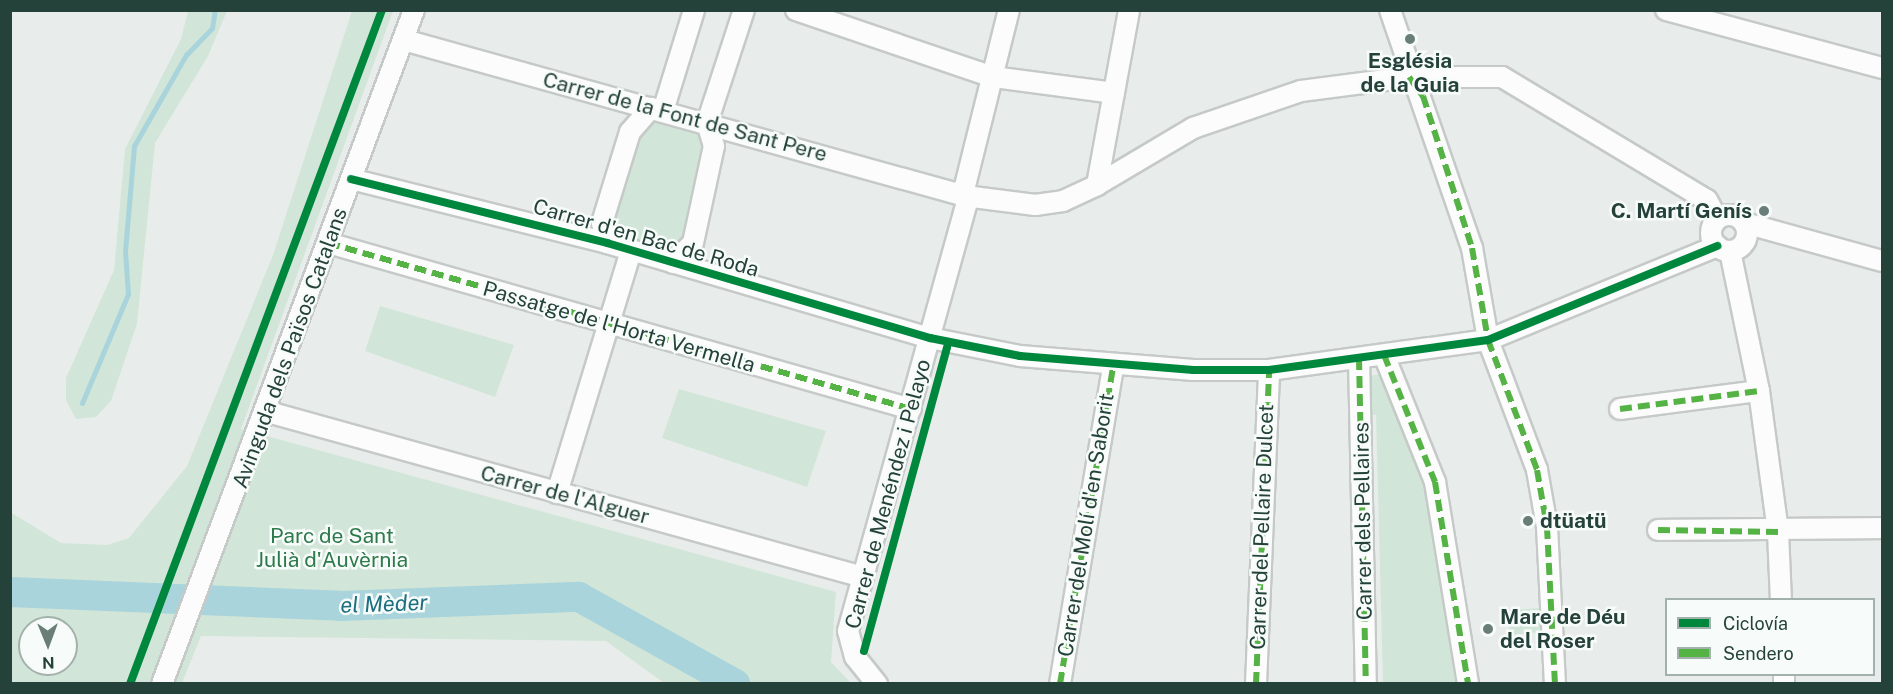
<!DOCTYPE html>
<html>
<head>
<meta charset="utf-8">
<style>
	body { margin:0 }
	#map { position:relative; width:1893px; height:694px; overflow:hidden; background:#e8edeb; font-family:"Public Sans",sans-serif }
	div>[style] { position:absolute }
	.green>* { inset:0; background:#d1e6d8 }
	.stream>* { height:5px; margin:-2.5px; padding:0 2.5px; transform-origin:2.5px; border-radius:2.5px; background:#a9d4db }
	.river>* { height:30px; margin:-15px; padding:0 15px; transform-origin:15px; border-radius:15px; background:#a9d4db }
	.roads { filter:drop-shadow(2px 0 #c5cac8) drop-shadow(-2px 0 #c5cac8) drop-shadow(0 2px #c5cac8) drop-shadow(0 -2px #c5cac8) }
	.minor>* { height:20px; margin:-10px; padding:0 10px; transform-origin:10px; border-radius:10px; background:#fcfcfc }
	.minor>.ring { margin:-10px; padding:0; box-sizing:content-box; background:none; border:20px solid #fcfcfc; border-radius:50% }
	.quiet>* { height:6px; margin-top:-3px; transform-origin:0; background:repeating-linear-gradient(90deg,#55b346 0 12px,transparent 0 18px) }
	.cycleway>* { height:8px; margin:-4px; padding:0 4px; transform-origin:4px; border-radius:4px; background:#00873e }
	.dots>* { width:16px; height:16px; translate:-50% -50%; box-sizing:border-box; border:3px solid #f7fbf9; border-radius:50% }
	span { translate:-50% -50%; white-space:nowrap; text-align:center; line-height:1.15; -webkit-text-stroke:5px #f7fbf9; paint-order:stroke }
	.poi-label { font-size:21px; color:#24423a; font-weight:700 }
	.right { translate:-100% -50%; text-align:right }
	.left { translate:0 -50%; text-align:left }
	.street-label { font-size:21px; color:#24423a }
	.park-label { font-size:21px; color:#2d7a4b }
	.water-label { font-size:22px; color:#1c6f80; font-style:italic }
	.frame { position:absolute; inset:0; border:12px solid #24423a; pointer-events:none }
	.legend { position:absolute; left:1665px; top:598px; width:210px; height:78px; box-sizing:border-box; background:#f7fbf9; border:2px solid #a3b1ad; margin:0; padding:8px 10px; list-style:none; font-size:18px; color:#24423a }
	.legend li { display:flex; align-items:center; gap:12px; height:30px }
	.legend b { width:30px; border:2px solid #a3b1ad }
	.north { position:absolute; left:18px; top:616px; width:60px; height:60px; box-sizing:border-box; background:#f7fbf9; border:2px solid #a3b1ad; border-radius:50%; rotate:179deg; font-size:16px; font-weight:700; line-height:24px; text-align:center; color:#24423a }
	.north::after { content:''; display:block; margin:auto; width:21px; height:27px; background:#697e78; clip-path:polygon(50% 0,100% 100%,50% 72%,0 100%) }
</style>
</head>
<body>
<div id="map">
	<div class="green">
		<div style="clip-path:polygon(188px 11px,227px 11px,208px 56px,155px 143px,137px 324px,111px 401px,96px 417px,76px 419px,66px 400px,66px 378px,114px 270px,125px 149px,181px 39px)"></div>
		<div style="clip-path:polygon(evenodd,352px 11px,393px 11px,241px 429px,836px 592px,831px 662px,851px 683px,664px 683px,606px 641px,201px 636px,182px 683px,11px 683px,10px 512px,61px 543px,107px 545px,129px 538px,187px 466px,273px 255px,352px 11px,30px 628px,66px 628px,66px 664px,30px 664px,30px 628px)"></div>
		<div style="clip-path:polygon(652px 119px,706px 138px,686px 238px,671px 254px,609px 232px,637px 131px)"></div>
		<div style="clip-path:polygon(380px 306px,514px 345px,495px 397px,365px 351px)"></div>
		<div style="clip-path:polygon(1390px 374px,1426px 483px,1458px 683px,1383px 683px,1376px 415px,1364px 415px,1363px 376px)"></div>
		<div style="clip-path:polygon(679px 389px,826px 431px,807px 487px,662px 438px)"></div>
		<div style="clip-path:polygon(1541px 608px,1542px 632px,1510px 635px,1507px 610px)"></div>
	</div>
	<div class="stream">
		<div style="left:82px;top:403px;width:118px;rotate:-67.1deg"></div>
		<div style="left:128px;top:294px;width:43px;rotate:-94deg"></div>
		<div style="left:125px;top:251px;width:105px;rotate:-85.1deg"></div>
		<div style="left:134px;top:146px;width:105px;rotate:-60.3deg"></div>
		<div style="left:186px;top:55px;width:37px;rotate:-46deg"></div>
		<div style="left:212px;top:28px;width:18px;rotate:-81deg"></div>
	</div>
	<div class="river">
		<div style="left:10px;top:592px;width:331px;rotate:2.4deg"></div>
		<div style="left:341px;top:606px;width:238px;rotate:-2.2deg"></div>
		<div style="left:579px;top:597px;width:179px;rotate:29.1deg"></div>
	</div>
	<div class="roads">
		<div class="minor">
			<div style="left:796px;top:10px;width:208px;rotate:18.8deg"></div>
			<div style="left:993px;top:77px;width:122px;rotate:7.5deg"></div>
			<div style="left:1390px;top:10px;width:252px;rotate:71deg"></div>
			<div style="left:1472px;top:248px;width:93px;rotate:80.1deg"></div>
			<div style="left:1488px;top:340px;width:139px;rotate:69.3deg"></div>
			<div style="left:1537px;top:470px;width:58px;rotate:80deg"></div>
			<div style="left:1547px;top:527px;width:157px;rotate:87.1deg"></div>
			<div style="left:1666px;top:10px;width:224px;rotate:15deg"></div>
			<div style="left:404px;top:40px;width:582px;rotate:15.54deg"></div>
			<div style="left:965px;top:196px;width:71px;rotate:7.3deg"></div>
			<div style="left:1035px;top:205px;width:28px;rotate:-8deg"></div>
			<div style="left:1063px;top:201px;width:38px;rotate:-25deg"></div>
			<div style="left:1097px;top:185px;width:112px;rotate:-30.7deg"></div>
			<div style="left:1193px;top:128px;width:114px;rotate:-18.9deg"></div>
			<div style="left:1301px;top:91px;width:109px;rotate:-7.4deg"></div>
			<div style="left:1409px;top:77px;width:93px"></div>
			<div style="left:1502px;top:77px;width:239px;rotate:31deg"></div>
			<div style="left:1707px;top:200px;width:21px;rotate:62deg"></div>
			<div style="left:663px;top:111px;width:106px;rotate:-72.9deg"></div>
			<div style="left:351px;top:179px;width:264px;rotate:14deg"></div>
			<div style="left:607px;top:243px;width:337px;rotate:16.4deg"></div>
			<div style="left:930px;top:338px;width:92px;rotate:11.3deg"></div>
			<div style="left:1020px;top:356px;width:174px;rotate:4.6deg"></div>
			<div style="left:1193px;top:370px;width:76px"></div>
			<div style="left:1269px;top:370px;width:221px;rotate:-7.8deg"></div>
			<div style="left:1488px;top:340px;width:248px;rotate:-22.3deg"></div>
			<div style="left:1097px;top:185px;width:178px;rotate:-79.6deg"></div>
			<div class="ring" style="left:1711px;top:215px;width:16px;height:16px"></div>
			<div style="left:1745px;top:223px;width:142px;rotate:15.5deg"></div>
			<div style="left:328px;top:243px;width:606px;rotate:15.89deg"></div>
			<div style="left:607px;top:243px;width:21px;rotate:-104deg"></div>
			<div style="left:602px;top:223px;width:95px;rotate:-72.9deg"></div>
			<div style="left:630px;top:132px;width:32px;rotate:-49deg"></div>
			<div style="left:1730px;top:251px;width:143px;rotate:78.3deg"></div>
			<div style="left:1759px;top:391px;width:142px;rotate:82.3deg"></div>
			<div style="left:1778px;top:532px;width:68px;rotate:87.5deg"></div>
			<div style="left:673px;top:263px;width:28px;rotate:-45deg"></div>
			<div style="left:693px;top:243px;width:99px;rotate:-77.8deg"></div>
			<div style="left:714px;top:146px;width:24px;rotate:-107deg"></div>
			<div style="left:707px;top:123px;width:119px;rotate:-71.9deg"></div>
			<div style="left:1384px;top:355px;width:137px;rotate:68.1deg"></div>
			<div style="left:1435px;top:482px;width:205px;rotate:80.7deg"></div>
			<div style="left:1359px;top:358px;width:326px;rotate:88.8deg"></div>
			<div style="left:1620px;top:409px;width:140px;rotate:-7.4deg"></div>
			<div style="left:268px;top:412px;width:617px;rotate:15.5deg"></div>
			<div style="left:557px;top:493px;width:253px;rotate:-73deg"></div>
			<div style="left:1658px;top:530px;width:224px;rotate:-0.5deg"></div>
			<div style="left:1784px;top:674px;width:10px;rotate:90deg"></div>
			<div style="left:162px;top:684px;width:720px;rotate:-69.5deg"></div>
			<div style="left:877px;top:684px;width:35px;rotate:-129deg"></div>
			<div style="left:855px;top:657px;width:27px;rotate:-105deg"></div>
			<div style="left:848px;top:631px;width:442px;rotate:-74.5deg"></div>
			<div style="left:966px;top:205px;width:19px;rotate:-93deg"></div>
			<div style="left:965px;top:186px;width:181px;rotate:-76deg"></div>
			<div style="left:1060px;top:684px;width:322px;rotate:-80.5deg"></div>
			<div style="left:1256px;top:684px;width:314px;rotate:-87.6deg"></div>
		</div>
	</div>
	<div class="quiet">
		<div style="left:1409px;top:77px;width:24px;rotate:54deg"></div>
		<div style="left:1423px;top:96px;width:160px;rotate:72.1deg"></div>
		<div style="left:1472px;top:248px;width:93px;rotate:80.1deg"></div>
		<div style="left:1488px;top:340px;width:139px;rotate:69.3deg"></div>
		<div style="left:1537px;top:470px;width:58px;rotate:80deg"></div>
		<div style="left:1547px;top:527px;width:157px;rotate:87.1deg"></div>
		<div style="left:328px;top:243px;width:606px;rotate:15.89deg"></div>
		<div style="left:1384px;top:355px;width:137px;rotate:68.1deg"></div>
		<div style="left:1435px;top:482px;width:205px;rotate:80.7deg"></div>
		<div style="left:1359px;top:358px;width:326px;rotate:88.8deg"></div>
		<div style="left:1620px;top:409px;width:140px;rotate:-7.4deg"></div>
		<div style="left:1658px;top:530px;width:120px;rotate:1deg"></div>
		<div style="left:1060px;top:684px;width:322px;rotate:-80.5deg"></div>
		<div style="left:1256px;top:684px;width:314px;rotate:-87.6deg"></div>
	</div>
	<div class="cycleway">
		<div style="left:351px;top:179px;width:264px;rotate:14deg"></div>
		<div style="left:607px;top:243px;width:337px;rotate:16.4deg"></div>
		<div style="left:930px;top:338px;width:92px;rotate:11.3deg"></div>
		<div style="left:1020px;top:356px;width:174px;rotate:4.6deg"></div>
		<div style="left:1193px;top:370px;width:76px"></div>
		<div style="left:1269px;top:370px;width:221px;rotate:-7.8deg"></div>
		<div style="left:1488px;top:340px;width:248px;rotate:-22.3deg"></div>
		<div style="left:864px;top:651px;width:315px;rotate:-74.7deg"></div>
		<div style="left:130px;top:684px;width:720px;rotate:-69.5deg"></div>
	</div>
	<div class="dots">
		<div style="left:1410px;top:39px;background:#697e78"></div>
		<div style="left:1764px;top:211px;background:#697e78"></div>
		<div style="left:1528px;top:521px;background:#697e78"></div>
		<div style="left:1488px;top:629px;background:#697e78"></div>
	</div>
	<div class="poi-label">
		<span style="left:1410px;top:73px">Església<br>de la Guia</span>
		<span class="right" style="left:1752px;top:211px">C. Martí Genís</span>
		<span class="left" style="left:1540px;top:521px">dtüatü</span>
		<span class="left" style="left:1500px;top:629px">Mare de Déu<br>del Roser</span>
	</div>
	<div class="street-label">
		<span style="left:685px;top:117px;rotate:15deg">Carrer de la Font de Sant Pere</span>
		<span style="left:646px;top:238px;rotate:16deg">Carrer d'en Bac de Roda</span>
		<span style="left:619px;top:327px;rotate:16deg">Passatge de l'Horta Vermella</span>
		<span style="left:290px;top:348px;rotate:-70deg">Avinguda dels Països Catalans</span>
		<span style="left:888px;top:494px;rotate:-75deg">Carrer de Menéndez i Pelayo</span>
		<span style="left:565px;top:495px;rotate:15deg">Carrer de l'Alguer</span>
		<span style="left:1363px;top:521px;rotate:-91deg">Carrer dels Pellaires</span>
		<span style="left:1086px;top:525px;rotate:-81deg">Carrer del Molí d'en Saborit</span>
		<span style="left:1262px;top:527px;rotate:-88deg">Carrer del Pellaire Dulcet</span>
	</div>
	<div class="park-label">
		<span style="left:332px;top:548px">Parc de Sant<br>Julià d'Auvèrnia</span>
	</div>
	<div class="water-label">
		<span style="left:384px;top:604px;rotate:-2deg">el Mèder</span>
	</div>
	<div class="frame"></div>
	<ul class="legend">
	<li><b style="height:8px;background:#00873e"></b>Ciclovía</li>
	<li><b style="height:8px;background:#55b346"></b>Sendero</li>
	</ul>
	<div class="north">N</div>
</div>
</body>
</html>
